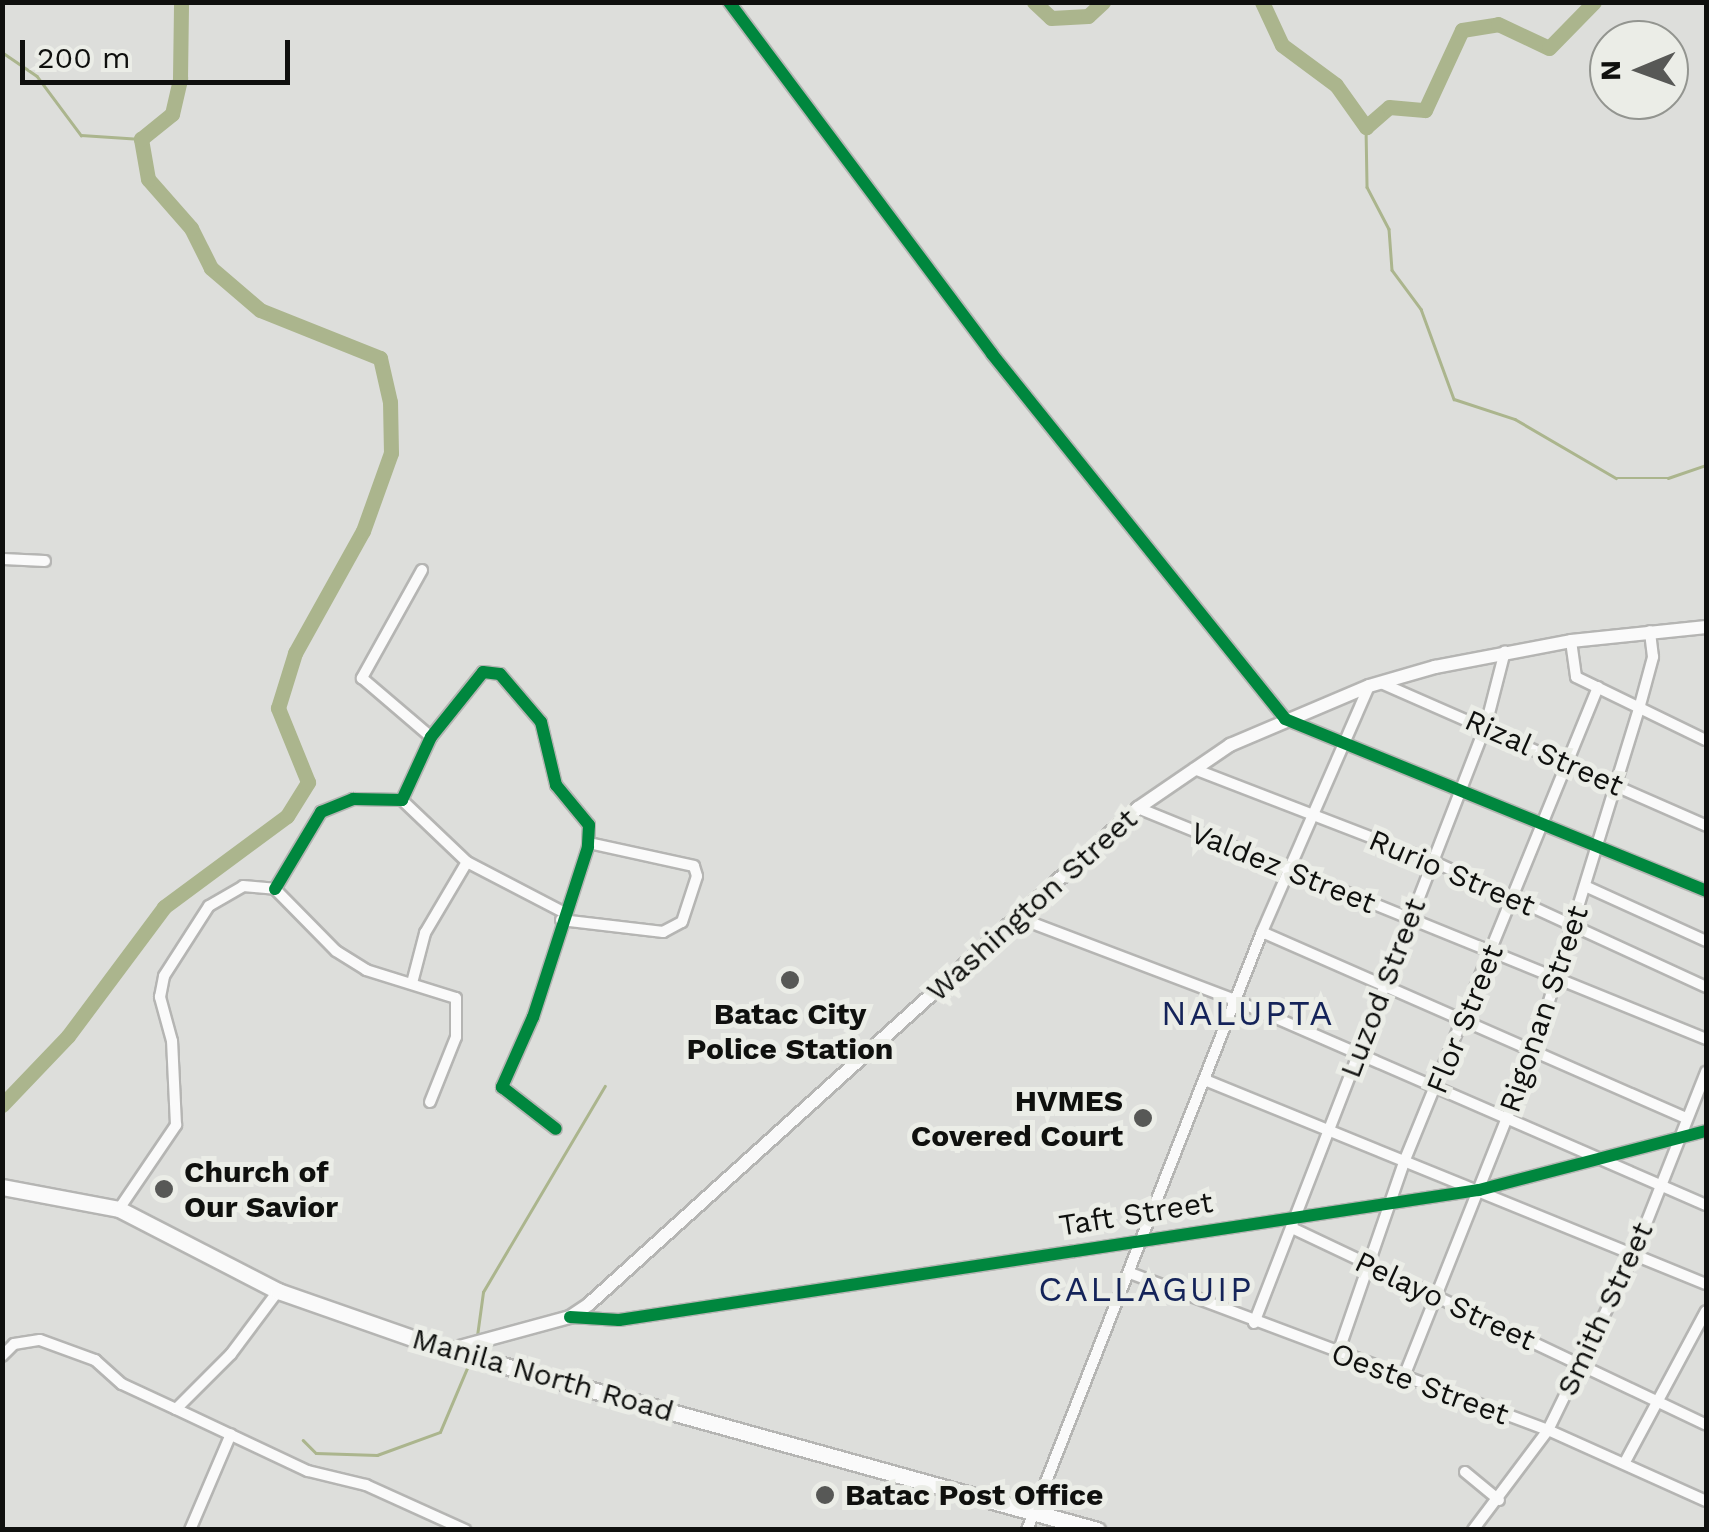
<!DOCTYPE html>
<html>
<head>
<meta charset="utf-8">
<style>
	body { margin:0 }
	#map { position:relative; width:1709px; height:1532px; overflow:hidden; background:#dddedb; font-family:"Work Sans",sans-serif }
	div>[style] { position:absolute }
	.stream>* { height:2.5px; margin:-1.25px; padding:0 1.25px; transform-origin:1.25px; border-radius:1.25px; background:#abb58d }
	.river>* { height:15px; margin:-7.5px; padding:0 7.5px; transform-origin:7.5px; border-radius:7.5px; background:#abb58d }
	.roads { filter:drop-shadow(2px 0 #b5b5b3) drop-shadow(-2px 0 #b5b5b3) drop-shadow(0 2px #b5b5b3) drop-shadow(0 -2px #b5b5b3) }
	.minor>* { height:10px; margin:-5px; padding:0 5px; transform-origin:5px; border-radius:5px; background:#fafafa }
	.major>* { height:12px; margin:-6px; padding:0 6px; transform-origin:6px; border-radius:6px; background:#fafafa }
	.highway>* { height:15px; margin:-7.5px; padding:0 7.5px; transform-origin:7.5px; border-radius:7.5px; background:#fafafa }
	.cycleway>* { height:12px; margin:-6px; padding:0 6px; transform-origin:6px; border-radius:6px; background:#00873e }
	.dots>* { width:28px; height:28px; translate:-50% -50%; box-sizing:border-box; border:5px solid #ebede7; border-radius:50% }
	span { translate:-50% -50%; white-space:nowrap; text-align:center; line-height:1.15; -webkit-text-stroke:10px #ebede7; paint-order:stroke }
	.street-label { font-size:30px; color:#0f100e }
	.poi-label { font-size:30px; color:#0f100e; font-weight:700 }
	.right { translate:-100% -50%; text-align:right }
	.left { translate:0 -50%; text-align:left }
	.quarter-label { font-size:35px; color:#142359; letter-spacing:2.5px }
	.frame { position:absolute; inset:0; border:5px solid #0f100e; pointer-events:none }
	.north { position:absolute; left:1589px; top:20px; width:100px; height:100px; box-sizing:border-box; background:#ebede7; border:2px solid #939590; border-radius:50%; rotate:269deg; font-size:28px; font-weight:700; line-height:40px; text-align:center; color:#0f100e }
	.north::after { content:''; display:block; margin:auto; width:35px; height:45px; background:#575856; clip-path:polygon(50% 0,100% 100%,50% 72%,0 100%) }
	.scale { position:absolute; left:20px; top:40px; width:270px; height:45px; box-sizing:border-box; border:5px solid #0f100e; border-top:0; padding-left:12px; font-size:30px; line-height:35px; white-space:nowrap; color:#0f100e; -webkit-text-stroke:8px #ebede7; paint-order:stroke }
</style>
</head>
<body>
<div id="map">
	<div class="stream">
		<div style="left:2px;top:52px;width:42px;rotate:34.4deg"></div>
		<div style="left:37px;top:76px;width:74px;rotate:53.3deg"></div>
		<div style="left:81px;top:135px;width:60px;rotate:3.8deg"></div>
		<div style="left:1366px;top:127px;width:60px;rotate:89deg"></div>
		<div style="left:1367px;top:187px;width:47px;rotate:62.4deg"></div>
		<div style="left:1389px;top:229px;width:41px;rotate:85.8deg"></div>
		<div style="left:1392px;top:270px;width:49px;rotate:53.4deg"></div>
		<div style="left:1421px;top:309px;width:96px;rotate:69.9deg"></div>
		<div style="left:1454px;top:399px;width:64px;rotate:18.2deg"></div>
		<div style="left:1515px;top:419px;width:117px;rotate:30.3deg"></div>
		<div style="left:1616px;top:478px;width:52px"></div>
		<div style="left:1668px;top:478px;width:40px;rotate:-18.9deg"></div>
		<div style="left:477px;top:1336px;width:44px;rotate:-82.2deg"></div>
		<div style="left:483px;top:1292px;width:239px;rotate:-59.4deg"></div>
		<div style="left:303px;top:1440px;width:18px;rotate:45deg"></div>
		<div style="left:316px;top:1453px;width:61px;rotate:1.9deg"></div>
		<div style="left:377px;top:1455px;width:67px;rotate:-20.1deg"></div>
		<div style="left:440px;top:1432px;width:69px;rotate:-67.1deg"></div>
	</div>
	<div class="river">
		<div style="left:1034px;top:2px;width:23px;rotate:43deg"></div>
		<div style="left:1051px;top:18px;width:37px;rotate:-3deg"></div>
		<div style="left:1088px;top:16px;width:21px;rotate:-43deg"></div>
		<div style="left:1262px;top:2px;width:47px;rotate:65.1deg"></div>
		<div style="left:1282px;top:45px;width:67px;rotate:36.5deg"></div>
		<div style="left:1336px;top:85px;width:52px;rotate:54.5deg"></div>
		<div style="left:1366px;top:127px;width:30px;rotate:-41deg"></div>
		<div style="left:1389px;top:107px;width:36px;rotate:5deg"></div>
		<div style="left:1425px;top:110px;width:88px;rotate:-65.2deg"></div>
		<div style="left:1462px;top:30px;width:36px;rotate:-9deg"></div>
		<div style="left:1498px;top:24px;width:56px;rotate:25.2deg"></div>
		<div style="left:1549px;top:48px;width:64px;rotate:-45.6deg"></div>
		<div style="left:2px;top:1105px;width:95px;rotate:-46.3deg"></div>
		<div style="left:68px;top:1036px;width:161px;rotate:-53.3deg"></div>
		<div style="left:164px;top:907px;width:153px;rotate:-36.5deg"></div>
		<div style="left:287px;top:816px;width:40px;rotate:-58deg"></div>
		<div style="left:308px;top:782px;width:80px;rotate:-112.1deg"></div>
		<div style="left:278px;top:708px;width:58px;rotate:-72.8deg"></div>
		<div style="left:295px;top:653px;width:140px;rotate:-60.9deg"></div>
		<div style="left:363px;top:531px;width:83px;rotate:-70.3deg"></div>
		<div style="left:391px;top:453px;width:51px;rotate:-91.1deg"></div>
		<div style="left:390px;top:402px;width:45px;rotate:-102.8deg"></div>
		<div style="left:380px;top:358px;width:129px;rotate:-158.2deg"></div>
		<div style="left:260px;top:310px;width:65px;rotate:-139.4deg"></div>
		<div style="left:211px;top:268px;width:45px;rotate:-116.6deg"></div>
		<div style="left:191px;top:228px;width:65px;rotate:-131.3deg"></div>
		<div style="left:148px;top:179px;width:41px;rotate:-99.9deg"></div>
		<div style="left:141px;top:139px;width:40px;rotate:-39deg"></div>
		<div style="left:172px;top:114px;width:37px;rotate:-77deg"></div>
		<div style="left:180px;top:78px;width:76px;rotate:-89.2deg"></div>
	</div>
	<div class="roads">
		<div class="minor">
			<div style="left:729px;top:2px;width:439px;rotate:53.2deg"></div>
			<div style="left:992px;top:354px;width:468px;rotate:51.2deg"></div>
			<div style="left:1285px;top:719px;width:455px;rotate:22.2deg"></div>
			<div style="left:2px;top:559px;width:43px;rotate:2.7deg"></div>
			<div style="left:422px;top:570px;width:124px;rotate:119.1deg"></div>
			<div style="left:362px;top:678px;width:91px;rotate:40.5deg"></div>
			<div style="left:1571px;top:641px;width:36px;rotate:82deg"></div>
			<div style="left:1576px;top:677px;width:144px;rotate:25.9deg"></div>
			<div style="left:1381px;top:683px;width:355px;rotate:23.7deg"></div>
			<div style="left:1194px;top:769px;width:253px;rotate:21.1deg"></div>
			<div style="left:1430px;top:860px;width:304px;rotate:24.7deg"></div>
			<div style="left:402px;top:800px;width:90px;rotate:43.6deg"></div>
			<div style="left:467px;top:862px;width:108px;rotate:27.5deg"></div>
			<div style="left:1138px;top:808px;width:613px;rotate:22.13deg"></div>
			<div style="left:1585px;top:886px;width:133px;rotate:24.4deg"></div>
			<div style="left:275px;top:889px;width:90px;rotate:-59.1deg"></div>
			<div style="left:321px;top:812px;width:35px;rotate:-22deg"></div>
			<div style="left:353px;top:799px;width:49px;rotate:1.2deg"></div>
			<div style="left:402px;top:800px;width:69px;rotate:-65.3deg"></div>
			<div style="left:431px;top:737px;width:83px;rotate:-51.3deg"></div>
			<div style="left:483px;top:672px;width:17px;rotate:7deg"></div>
			<div style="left:500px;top:674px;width:63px;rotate:49.5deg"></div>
			<div style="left:541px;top:722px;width:65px;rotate:76.6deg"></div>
			<div style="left:556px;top:785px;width:52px;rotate:50.5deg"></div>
			<div style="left:589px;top:825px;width:22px;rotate:93deg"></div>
			<div style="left:588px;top:847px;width:179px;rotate:107.9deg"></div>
			<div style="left:533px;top:1017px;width:77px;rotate:113.9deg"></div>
			<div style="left:502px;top:1087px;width:68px;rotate:37.9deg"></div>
			<div style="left:1019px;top:918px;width:233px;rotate:20.8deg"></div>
			<div style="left:1237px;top:1001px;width:511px;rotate:23.51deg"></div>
			<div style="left:561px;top:920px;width:103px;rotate:6.7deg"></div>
			<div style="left:663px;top:932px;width:21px;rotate:-28deg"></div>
			<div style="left:682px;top:922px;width:48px;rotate:-71.9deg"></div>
			<div style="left:697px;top:876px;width:10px;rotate:-107deg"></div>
			<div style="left:694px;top:866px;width:107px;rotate:-167.6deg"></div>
			<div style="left:1262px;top:932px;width:462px;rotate:23.7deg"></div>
			<div style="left:412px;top:983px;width:52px;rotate:-75.4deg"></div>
			<div style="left:425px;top:933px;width:82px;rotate:-59.4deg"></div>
			<div style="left:1205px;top:1080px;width:541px;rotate:22.16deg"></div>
			<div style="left:119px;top:1209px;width:102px;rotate:-55.8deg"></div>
			<div style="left:176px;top:1125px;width:84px;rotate:-92.7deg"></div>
			<div style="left:172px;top:1041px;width:46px;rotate:-105.3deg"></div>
			<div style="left:160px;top:997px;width:21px;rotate:-79deg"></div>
			<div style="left:164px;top:976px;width:83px;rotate:-57.3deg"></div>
			<div style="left:209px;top:906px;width:39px;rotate:-30deg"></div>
			<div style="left:243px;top:886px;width:32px;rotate:5deg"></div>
			<div style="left:275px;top:889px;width:87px;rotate:45.5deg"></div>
			<div style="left:336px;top:951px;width:36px;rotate:32deg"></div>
			<div style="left:366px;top:970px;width:94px;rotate:17.3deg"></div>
			<div style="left:456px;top:998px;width:39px;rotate:90deg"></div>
			<div style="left:456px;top:1037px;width:70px;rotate:111.8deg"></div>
			<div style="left:1292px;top:1228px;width:458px;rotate:25.4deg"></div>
			<div style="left:1130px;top:1273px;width:447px;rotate:20.6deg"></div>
			<div style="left:1548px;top:1430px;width:173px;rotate:24.2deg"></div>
			<div style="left:570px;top:1317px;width:49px;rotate:3.5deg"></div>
			<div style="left:619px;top:1320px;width:870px;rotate:-8.6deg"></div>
			<div style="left:1479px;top:1190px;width:235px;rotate:-14.6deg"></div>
			<div style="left:1254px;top:1323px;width:641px;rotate:-68.8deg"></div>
			<div style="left:1486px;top:725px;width:76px;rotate:-75.6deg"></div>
			<div style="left:1338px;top:1353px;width:202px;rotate:-70.9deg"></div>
			<div style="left:1404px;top:1162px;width:513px;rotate:-67.78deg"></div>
			<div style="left:2px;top:1356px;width:17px;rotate:-45deg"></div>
			<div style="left:14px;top:1344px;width:26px;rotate:-9deg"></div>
			<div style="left:40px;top:1340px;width:59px;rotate:20deg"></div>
			<div style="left:95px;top:1360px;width:36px;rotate:42deg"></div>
			<div style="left:122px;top:1384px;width:60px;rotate:24.8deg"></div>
			<div style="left:176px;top:1409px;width:78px;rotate:-45deg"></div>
			<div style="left:231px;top:1354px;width:79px;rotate:-53.3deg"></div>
			<div style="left:1403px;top:1379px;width:354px;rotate:-68.3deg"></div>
			<div style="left:1534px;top:1050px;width:361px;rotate:-72.9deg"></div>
			<div style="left:1640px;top:705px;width:50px;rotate:-74.8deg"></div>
			<div style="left:1653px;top:657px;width:26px;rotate:-97deg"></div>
			<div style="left:176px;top:1409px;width:146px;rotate:25.2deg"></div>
			<div style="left:308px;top:1471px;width:60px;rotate:13.6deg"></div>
			<div style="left:366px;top:1485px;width:109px;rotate:24.4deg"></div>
			<div style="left:1625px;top:1462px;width:171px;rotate:-61.8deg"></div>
			<div style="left:1465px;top:1472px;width:44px;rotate:39.5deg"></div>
			<div style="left:190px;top:1530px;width:104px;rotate:-66.9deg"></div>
			<div style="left:1027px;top:1530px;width:643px;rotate:-68.55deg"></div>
			<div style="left:1262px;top:932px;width:268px;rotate:-66.5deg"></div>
			<div style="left:1473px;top:1530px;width:125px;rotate:-53.1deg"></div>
			<div style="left:1548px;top:1430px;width:196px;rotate:-64deg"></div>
			<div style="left:1634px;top:1254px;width:196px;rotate:-68.4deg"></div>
		</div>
		<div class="major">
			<div style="left:452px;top:1349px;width:122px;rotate:-15.2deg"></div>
			<div style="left:570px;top:1317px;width:23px;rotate:-34deg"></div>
			<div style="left:589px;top:1304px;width:740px;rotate:-42.1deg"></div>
			<div style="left:1138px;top:808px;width:112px;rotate:-34.4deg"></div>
			<div style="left:1230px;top:745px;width:151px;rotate:-23deg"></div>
			<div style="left:1369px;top:686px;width:69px;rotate:-16.1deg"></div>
			<div style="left:1435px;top:667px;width:138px;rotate:-10.8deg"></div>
			<div style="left:1571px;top:641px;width:136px;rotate:-5.9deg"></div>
		</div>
		<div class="highway">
			<div style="left:2px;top:1187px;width:119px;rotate:10.6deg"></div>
			<div style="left:119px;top:1209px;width:179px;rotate:27.3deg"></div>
			<div style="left:278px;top:1291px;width:176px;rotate:19.3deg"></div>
			<div style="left:444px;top:1349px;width:678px;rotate:15.49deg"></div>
		</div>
	</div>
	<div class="cycleway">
		<div style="left:729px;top:2px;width:439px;rotate:53.2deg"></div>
		<div style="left:992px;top:354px;width:468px;rotate:51.2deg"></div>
		<div style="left:1285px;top:719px;width:455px;rotate:22.2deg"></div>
		<div style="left:275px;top:889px;width:90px;rotate:-59.1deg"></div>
		<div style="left:321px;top:812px;width:35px;rotate:-22deg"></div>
		<div style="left:353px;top:799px;width:49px;rotate:1.2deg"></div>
		<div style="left:402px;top:800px;width:69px;rotate:-65.3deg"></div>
		<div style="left:431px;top:737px;width:83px;rotate:-51.3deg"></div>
		<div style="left:483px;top:672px;width:17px;rotate:7deg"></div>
		<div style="left:500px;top:674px;width:63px;rotate:49.5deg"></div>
		<div style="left:541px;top:722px;width:65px;rotate:76.6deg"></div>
		<div style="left:556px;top:785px;width:52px;rotate:50.5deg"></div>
		<div style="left:589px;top:825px;width:22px;rotate:93deg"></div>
		<div style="left:588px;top:847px;width:179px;rotate:107.9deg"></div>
		<div style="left:533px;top:1017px;width:77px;rotate:113.9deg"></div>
		<div style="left:502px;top:1087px;width:68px;rotate:37.9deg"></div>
		<div style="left:570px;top:1317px;width:49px;rotate:3.5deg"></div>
		<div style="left:619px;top:1320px;width:870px;rotate:-8.6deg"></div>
		<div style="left:1479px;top:1190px;width:235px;rotate:-14.6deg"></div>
	</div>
	<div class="dots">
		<div style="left:790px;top:980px;background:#575856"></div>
		<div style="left:1143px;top:1118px;background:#575856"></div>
		<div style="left:164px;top:1189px;background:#575856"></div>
		<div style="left:825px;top:1495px;background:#575856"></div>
	</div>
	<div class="street-label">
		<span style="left:1544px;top:753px;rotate:24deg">Rizal Street</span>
		<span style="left:1283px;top:868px;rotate:22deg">Valdez Street</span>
		<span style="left:1452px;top:873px;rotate:23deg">Rurio Street</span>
		<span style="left:1032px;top:905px;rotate:-42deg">Washington Street</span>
		<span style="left:1383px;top:988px;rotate:-69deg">Luzod Street</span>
		<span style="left:1544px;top:1009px;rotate:-71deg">Rigonan Street</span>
		<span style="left:1465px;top:1019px;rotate:-68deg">Flor Street</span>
		<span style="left:1136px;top:1214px;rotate:-9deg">Taft Street</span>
		<span style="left:1445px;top:1301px;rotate:25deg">Pelayo Street</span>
		<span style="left:1605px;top:1309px;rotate:-65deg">Smith Street</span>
		<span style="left:543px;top:1375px;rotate:16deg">Manila North Road</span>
		<span style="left:1420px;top:1384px;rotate:20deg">Oeste Street</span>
	</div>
	<div class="poi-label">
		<span style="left:790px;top:1031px">Batac City<br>Police Station</span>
		<span class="right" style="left:1123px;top:1118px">HVMES<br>Covered Court</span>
		<span class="left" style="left:184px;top:1189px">Church of<br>Our Savior</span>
		<span class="left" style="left:845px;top:1495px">Batac Post Office</span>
	</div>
	<div class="quarter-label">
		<span style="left:1248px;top:1013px">NALUPTA</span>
		<span style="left:1146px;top:1289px">CALLAGUIP</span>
	</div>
	<div class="frame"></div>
	<div class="north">N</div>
	<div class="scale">200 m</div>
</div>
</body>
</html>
